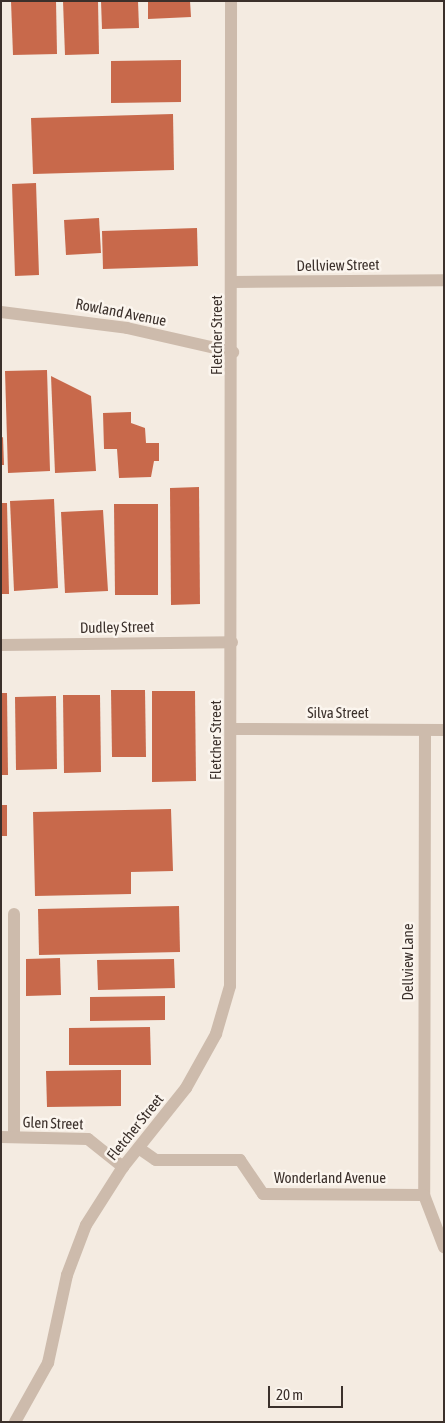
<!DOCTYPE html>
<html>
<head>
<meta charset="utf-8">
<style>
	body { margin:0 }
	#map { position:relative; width:445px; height:1423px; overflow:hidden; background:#f4ebe1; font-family:"Asap Condensed",sans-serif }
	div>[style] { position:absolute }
	.building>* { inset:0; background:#c8694b }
	.service>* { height:12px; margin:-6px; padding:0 6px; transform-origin:6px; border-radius:6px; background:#cdbbac }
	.minor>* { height:12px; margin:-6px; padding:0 6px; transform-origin:6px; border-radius:6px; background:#cdbbac }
	.tertiary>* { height:12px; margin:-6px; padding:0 6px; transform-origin:6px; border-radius:6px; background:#cdbbac }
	span { translate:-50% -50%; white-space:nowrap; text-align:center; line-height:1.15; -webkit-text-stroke:5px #fbf5ee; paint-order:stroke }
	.street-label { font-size:15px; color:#3b302b }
	.frame { position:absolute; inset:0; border:2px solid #3b302b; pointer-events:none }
	.scale { position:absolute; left:268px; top:1386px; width:75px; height:22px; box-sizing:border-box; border:2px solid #3b302b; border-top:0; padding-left:6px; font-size:15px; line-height:18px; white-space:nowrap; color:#3b302b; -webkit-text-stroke:4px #fbf5ee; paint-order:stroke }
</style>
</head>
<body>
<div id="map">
	<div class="building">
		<div style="clip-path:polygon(11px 1px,56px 1px,57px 54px,13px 55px)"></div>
		<div style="clip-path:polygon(63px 1px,98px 1px,99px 54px,65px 55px)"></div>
		<div style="clip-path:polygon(101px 1px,138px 1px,139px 28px,102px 29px)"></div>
		<div style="clip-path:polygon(148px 1px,190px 1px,191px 17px,148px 19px)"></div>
		<div style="clip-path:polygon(181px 60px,181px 102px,111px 103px,111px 61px)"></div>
		<div style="clip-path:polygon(173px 114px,174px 170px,33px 174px,31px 118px)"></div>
		<div style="clip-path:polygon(36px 183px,39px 275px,15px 276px,12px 184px)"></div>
		<div style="clip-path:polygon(99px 218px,101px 253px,66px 255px,64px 220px)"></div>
		<div style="clip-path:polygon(197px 228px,198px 266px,103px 269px,102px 231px)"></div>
		<div style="clip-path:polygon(47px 370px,50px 471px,8px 473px,5px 371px)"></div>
		<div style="clip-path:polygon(51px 376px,91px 396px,96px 471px,55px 473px)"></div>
		<div style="clip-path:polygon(131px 412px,131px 423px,145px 428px,146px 443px,159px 443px,159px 461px,154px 461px,151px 477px,119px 478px,117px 449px,104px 449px,103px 413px)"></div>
		<div style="clip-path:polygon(3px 437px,4px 465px,1px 465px,1px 438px)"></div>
		<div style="clip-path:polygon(199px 487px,200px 604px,171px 605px,170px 488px)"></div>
		<div style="clip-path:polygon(54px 499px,58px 588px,14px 591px,10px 501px)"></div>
		<div style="clip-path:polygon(1px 503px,7px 503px,9px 594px,1px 594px)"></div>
		<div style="clip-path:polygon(114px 504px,158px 504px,158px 595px,115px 595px)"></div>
		<div style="clip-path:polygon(103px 510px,108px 591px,65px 593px,61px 512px)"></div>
		<div style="clip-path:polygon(111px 690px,145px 690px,146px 757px,112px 757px)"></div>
		<div style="clip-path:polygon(152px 691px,195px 691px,196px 781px,152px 782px)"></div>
		<div style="clip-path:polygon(1px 693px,7px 693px,8px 775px,1px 775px)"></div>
		<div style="clip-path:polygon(63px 695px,100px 695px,101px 772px,64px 773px)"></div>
		<div style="clip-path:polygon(56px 696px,57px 769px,16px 770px,15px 697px)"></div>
		<div style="clip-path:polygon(1px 805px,7px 805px,7px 836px,1px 836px)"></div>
		<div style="clip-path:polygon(171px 809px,173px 871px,131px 872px,131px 894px,35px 896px,33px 812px)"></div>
		<div style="clip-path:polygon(179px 906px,180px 952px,39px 955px,38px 909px)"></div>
		<div style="clip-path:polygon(60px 958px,61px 995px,26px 996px,26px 959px)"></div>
		<div style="clip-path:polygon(174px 959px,175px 988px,98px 990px,97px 960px)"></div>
		<div style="clip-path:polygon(165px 996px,165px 1020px,90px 1021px,90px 997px)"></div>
		<div style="clip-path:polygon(150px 1027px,151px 1065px,69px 1065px,69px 1028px)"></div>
		<div style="clip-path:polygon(121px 1070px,121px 1106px,47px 1107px,46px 1071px)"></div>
	</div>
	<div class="service">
		<div style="left:14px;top:1137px;width:223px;rotate:-90deg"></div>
	</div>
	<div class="minor">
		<div style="left:233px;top:282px;width:211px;rotate:-0.5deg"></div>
		<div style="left:1px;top:312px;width:127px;rotate:7.2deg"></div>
		<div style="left:127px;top:328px;width:109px;rotate:12.8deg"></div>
		<div style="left:1px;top:645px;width:231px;rotate:-0.7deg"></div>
		<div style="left:233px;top:729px;width:211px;rotate:0.3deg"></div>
		<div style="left:425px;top:730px;width:465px;rotate:90.1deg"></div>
		<div style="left:424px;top:1195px;width:56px;rotate:69deg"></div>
		<div style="left:1px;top:1137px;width:87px;rotate:1.3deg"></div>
		<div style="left:88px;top:1139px;width:45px;rotate:38.7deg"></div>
		<div style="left:140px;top:1149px;width:19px;rotate:35deg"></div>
		<div style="left:156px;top:1160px;width:84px"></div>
		<div style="left:240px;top:1160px;width:41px;rotate:55.9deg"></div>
		<div style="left:263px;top:1194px;width:161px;rotate:0.4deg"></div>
	</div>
	<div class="tertiary">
		<div style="left:15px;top:1422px;width:68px;rotate:-60.8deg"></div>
		<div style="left:48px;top:1363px;width:90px;rotate:-77.8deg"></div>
		<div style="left:67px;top:1275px;width:53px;rotate:-69.2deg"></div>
		<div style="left:86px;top:1225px;width:69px;rotate:-57.5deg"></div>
		<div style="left:123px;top:1167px;width:101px;rotate:-51.4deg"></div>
		<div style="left:186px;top:1088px;width:62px;rotate:-60.9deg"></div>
		<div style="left:216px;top:1034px;width:50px;rotate:-73.7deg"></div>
		<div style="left:230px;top:986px;width:985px;rotate:-89.94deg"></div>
	</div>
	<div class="street-label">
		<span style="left:338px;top:265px;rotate:-1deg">Dellview Street</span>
		<span style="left:121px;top:312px;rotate:11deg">Rowland Avenue</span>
		<span style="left:217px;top:335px;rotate:-90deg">Fletcher Street</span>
		<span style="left:117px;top:627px;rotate:-1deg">Dudley Street</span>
		<span style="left:338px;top:713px">Silva Street</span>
		<span style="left:216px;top:740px;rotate:-90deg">Fletcher Street</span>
		<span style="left:408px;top:962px;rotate:-90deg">Dellview Lane</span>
		<span style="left:53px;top:1123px;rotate:2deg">Glen Street</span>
		<span style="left:135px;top:1127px;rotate:-51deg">Fletcher Street</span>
		<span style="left:330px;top:1178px">Wonderland Avenue</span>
	</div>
	<div class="frame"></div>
	<div class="scale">20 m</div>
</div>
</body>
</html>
